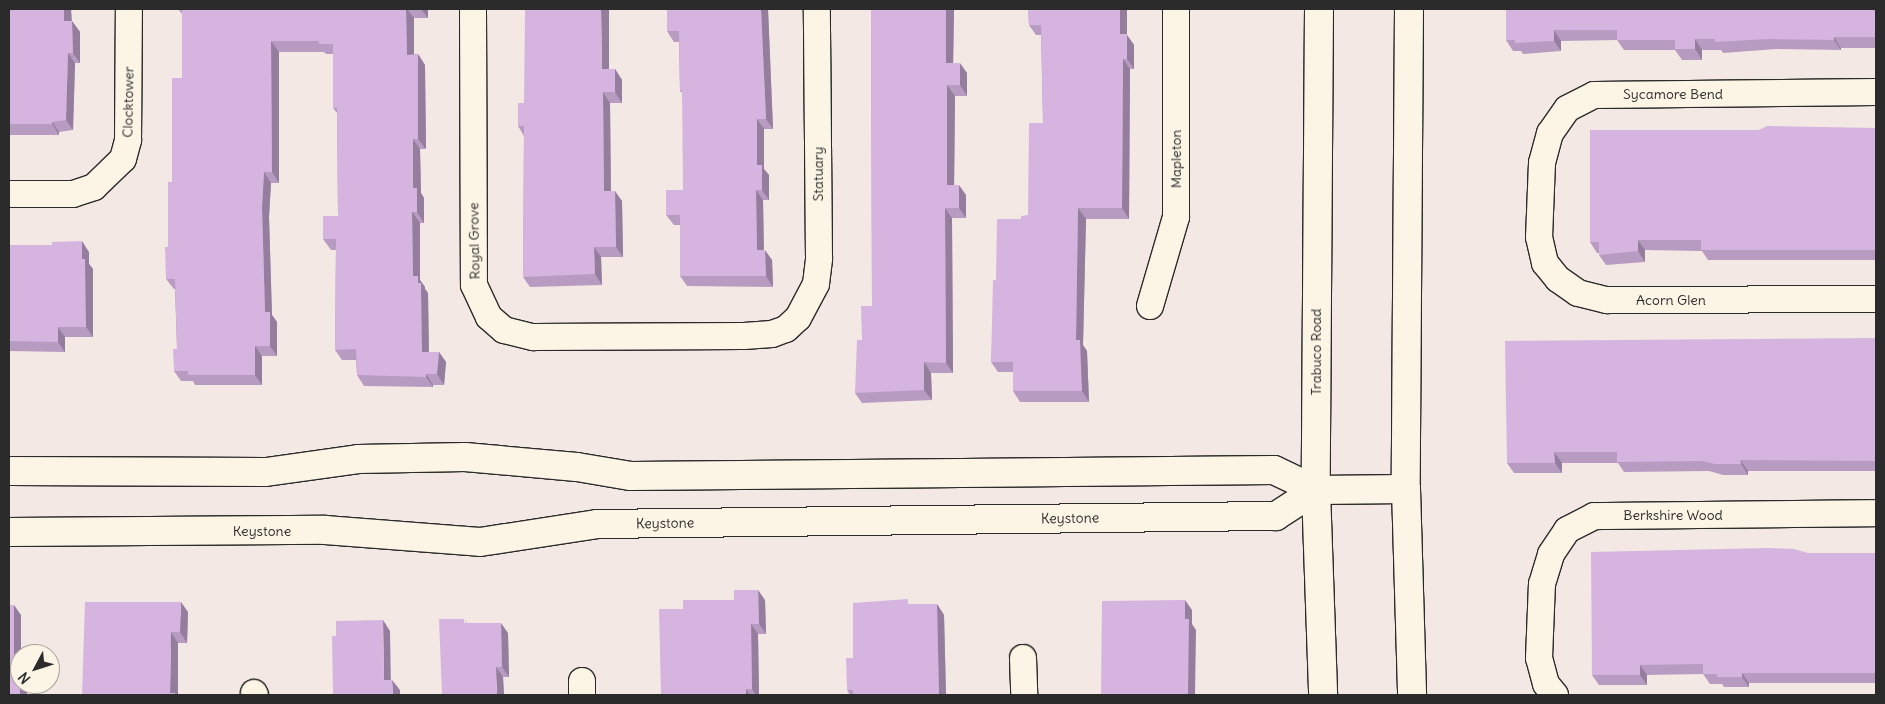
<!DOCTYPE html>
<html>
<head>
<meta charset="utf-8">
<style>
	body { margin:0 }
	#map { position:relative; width:1885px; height:704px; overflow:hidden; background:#f4e8e4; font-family:Delius,sans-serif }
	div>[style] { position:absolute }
	.roads { filter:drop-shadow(1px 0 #2b2b2b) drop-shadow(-1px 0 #2b2b2b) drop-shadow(0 1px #2b2b2b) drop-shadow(0 -1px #2b2b2b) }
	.minor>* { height:26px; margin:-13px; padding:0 13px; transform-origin:13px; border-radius:13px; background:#fcf5e5 }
	.tertiary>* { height:28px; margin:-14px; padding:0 14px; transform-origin:14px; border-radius:14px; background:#fcf5e5 }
	.secondary>* { height:28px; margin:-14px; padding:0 14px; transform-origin:14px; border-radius:14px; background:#fcf5e5 }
	.wall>* { inset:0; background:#b79bc1 }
	.shaded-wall>* { inset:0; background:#957e9d }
	.building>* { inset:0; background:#d5b4e0 }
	span { translate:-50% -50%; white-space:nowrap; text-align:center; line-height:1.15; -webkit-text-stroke:5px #fcf5e5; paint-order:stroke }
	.street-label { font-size:14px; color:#2b2b2b }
	.frame { position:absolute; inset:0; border:10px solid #2b2b2b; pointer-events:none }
	.north { position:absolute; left:10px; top:644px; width:50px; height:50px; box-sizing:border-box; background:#fcf5e5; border:1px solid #a8a49b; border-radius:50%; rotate:230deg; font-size:14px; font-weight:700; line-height:20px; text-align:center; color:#2b2b2b }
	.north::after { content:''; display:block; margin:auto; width:18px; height:22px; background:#2b2b2b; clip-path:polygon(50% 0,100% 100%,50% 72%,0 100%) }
</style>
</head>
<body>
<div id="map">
	<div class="roads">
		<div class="minor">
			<div style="left:473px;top:9px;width:276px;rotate:89.8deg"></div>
			<div style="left:474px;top:285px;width:35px;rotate:65deg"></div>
			<div style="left:489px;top:317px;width:20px;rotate:41deg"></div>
			<div style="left:504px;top:330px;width:30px;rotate:14deg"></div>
			<div style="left:533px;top:337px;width:211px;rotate:-0.3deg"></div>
			<div style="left:744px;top:336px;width:28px;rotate:-4deg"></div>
			<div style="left:772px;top:334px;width:15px;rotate:-20deg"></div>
			<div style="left:786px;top:329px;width:16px;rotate:-43deg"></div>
			<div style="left:798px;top:318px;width:38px;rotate:-62deg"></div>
			<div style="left:816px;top:284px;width:26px;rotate:-83deg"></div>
			<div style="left:819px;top:258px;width:249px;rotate:-90.5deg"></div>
			<div style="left:1876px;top:92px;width:282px;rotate:179.4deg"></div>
			<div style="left:1594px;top:95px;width:30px;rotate:153deg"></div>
			<div style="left:1567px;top:109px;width:29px;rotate:125deg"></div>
			<div style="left:1550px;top:133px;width:31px;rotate:105deg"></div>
			<div style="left:1542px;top:163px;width:74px;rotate:92.3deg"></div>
			<div style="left:1539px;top:237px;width:27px;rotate:77deg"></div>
			<div style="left:1545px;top:263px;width:21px;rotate:51deg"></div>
			<div style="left:1558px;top:279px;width:24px;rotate:35deg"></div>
			<div style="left:1578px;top:293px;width:30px;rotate:14deg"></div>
			<div style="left:1607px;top:300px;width:269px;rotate:-0.2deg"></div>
			<div style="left:9px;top:194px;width:64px"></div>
			<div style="left:73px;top:194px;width:22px;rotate:-18deg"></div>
			<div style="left:94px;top:187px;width:40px;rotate:-44deg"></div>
			<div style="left:123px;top:159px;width:20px;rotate:-75deg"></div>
			<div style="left:128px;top:140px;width:131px;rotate:-89.6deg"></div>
			<div style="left:1150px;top:306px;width:93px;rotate:-73.7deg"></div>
			<div style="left:1176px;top:217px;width:208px;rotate:-90deg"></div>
			<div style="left:1023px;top:658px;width:37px;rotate:88deg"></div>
			<div style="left:582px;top:681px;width:14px;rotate:90deg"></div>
			<div style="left:254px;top:693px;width:2px;rotate:63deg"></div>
			<div style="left:1555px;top:695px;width:14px;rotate:-129deg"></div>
			<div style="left:1546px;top:684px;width:27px;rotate:-105deg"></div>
			<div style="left:1539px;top:658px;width:74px;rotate:-87.7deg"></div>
			<div style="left:1542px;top:584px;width:31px;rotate:-73deg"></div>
			<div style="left:1551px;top:554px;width:29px;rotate:-56deg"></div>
			<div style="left:1567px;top:530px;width:30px;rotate:-27deg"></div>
			<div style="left:1594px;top:516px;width:282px;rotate:-0.6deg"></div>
		</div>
		<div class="tertiary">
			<div style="left:9px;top:471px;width:257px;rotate:0.2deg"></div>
			<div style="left:266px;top:472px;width:93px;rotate:-8deg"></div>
			<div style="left:358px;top:459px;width:107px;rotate:-1.1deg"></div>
			<div style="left:465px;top:457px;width:112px;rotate:5.1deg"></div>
			<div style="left:577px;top:467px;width:55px;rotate:9.5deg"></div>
			<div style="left:631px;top:476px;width:643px;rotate:-0.53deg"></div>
			<div style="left:1274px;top:470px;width:47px;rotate:25.5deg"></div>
			<div style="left:1316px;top:490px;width:90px;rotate:-0.6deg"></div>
			<div style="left:9px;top:532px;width:316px;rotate:-0.4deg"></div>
			<div style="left:325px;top:530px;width:155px;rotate:4.4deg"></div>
			<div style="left:480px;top:542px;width:118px;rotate:-8.7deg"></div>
			<div style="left:597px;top:524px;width:679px;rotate:-0.68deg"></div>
			<div style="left:1276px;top:516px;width:48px;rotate:-33deg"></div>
		</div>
		<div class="secondary">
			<div style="left:1319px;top:9px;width:481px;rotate:90.4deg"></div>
			<div style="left:1316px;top:490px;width:205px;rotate:88deg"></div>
			<div style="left:1409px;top:9px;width:480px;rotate:90.4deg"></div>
			<div style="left:1406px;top:489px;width:206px;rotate:88.3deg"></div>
		</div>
	</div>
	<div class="wall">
		<div style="clip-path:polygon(9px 9px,71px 9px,72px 21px,80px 32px,80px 63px,75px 63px,73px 130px,59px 132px,59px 135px,9px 135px)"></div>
		<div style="clip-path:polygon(178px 9px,428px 9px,428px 18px,414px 18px,414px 54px,418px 54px,425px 65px,426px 149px,420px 149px,421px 193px,424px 198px,424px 223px,420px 223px,420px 280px,425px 287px,425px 289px,428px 293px,429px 352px,439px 352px,446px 362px,444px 385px,433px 385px,433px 387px,364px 386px,357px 375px,356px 360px,342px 360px,335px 350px,336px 250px,331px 250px,323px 239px,338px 216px,337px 113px,333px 108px,333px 54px,326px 54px,324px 52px,279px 52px,279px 183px,271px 183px,269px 217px,272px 315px,277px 322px,277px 356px,262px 356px,262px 385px,195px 385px,193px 381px,181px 381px,174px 371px,177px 349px,175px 289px,174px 289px,166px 279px,172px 182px,182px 78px,182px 14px)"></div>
		<div style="clip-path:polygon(667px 9px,768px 9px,773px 129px,764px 129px,764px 169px,769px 175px,769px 200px,763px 200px,764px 250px,772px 260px,773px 287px,687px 286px,680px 276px,680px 225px,674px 225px,666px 215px,683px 190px,683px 94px,680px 91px,679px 42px,674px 42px,667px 31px)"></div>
		<div style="clip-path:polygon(871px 9px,954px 9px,953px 63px,967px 73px,967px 96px,955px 96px,954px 185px,966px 195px,966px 218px,952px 218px,953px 373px,931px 373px,932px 400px,862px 403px,855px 393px,862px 340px,872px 306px)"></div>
		<div style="clip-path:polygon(1028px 9px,1127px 9px,1127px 35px,1134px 45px,1134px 69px,1130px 69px,1129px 219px,1086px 219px,1083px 345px,1087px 351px,1089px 402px,1020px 402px,1013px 391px,1013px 372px,998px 372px,991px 362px,996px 280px,1021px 219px,1028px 215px,1043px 123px,1041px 35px,1036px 35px,1029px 25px)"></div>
		<div style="clip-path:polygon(1506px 9px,1876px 9px,1876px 48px,1841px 48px,1841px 50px,1776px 49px,1723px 53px,1721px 50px,1702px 50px,1702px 60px,1682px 60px,1675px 50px,1624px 50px,1617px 40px,1561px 41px,1561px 51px,1523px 54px,1521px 51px,1513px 51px,1506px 40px)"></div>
		<div style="clip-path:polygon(609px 69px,615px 69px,622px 80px,622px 103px,610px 103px,611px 191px,622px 201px,623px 257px,601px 257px,602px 285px,530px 287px,523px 277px,524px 136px,518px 126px,524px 103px)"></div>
		<div style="clip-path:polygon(1876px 128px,1876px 260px,1708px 260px,1702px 251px,1645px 250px,1645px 262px,1606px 265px,1599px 255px,1599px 253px,1597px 253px,1590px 242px,1759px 130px)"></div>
		<div style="clip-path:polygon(9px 245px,89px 252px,89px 264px,93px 269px,93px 337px,65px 337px,65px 352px,9px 351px)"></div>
		<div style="clip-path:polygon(1876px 338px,1876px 471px,1748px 471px,1748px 475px,1723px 475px,1709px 471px,1624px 472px,1618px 463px,1562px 463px,1562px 473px,1514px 473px,1507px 463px)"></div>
		<div style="clip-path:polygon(1808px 553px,1876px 553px,1876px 683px,1749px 683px,1749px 687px,1724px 687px,1722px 684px,1710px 684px,1703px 674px,1647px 675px,1647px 685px,1599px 685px,1592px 675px)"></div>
		<div style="clip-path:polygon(765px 600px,766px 634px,758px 634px,759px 695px,661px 695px,683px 609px)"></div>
		<div style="clip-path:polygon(911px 604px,937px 604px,944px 615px,946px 695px,850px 695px,847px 690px,853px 658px)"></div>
		<div style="clip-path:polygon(188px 612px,187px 643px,178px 643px,82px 695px)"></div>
		<div style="clip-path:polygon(464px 619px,467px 623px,508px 633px,509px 677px,503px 677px,504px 695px)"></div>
	</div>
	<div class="shaded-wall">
		<div style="clip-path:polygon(64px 9px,71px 9px,72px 32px,64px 21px)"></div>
		<div style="clip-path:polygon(406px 9px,407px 9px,414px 18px,414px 65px,407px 55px)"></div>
		<div style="clip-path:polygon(421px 9px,428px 9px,428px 18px)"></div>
		<div style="clip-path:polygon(601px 9px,609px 9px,609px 79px,602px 69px)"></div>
		<div style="clip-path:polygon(761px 9px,768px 9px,773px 129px,766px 119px)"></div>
		<div style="clip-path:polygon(946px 9px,954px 9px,953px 73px,946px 63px)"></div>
		<div style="clip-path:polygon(1120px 9px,1127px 9px,1127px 35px,1134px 45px,1134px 69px,1127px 59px,1120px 34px)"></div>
		<div style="clip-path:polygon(72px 21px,80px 32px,80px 63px,73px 53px)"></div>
		<div style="clip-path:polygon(1554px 30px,1561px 41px,1561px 51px,1554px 41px)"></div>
		<div style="clip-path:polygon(1834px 37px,1841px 48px,1841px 50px,1834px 40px)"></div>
		<div style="clip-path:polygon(1695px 39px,1702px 50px,1702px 60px,1695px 49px)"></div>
		<div style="clip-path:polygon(271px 41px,279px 52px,279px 183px,272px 172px)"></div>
		<div style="clip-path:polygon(68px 53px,75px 63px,73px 130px,66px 120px)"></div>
		<div style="clip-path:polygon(418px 54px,425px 65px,426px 149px,418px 139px)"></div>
		<div style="clip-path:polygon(1123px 59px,1130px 69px,1129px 219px,1122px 208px)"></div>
		<div style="clip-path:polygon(960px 63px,967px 73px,967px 96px,960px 85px)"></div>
		<div style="clip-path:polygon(615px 69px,622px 80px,622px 103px,615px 92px)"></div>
		<div style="clip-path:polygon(947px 85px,955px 96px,954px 195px,947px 185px)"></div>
		<div style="clip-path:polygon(603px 92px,610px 103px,611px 202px,604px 191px)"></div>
		<div style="clip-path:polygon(757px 119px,764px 129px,764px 169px,769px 175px,769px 200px,762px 190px,757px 165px)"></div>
		<div style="clip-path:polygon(52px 122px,59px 132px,59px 135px,52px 124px)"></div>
		<div style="clip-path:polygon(413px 139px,420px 149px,421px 193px,424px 198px,424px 223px,417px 212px,413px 188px)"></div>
		<div style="clip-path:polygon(264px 172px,271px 183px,269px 217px,272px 315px,277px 322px,277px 356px,270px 346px,265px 312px,262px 207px)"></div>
		<div style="clip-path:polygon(959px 185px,966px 195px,966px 218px,959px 208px)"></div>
		<div style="clip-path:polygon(756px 190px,763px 200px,764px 261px,757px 250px)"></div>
		<div style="clip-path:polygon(615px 191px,622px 201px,623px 257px,616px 247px)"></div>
		<div style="clip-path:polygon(945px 208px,952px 218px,953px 373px,946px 363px)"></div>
		<div style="clip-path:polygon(1078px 208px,1086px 219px,1083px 345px,1087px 351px,1089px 402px,1082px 391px,1076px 340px)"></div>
		<div style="clip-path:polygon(412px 212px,420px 223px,420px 280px,425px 287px,425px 289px,428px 293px,429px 362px,422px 352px,413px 276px)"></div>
		<div style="clip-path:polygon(1638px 240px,1645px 250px,1645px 262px,1638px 251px)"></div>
		<div style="clip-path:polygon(82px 241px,89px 252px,89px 264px,93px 269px,93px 337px,86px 327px,82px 259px)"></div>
		<div style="clip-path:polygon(594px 247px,601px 257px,602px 285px,595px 274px)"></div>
		<div style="clip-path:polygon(765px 250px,772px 260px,773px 287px,766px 276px)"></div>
		<div style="clip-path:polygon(58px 327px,65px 337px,65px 352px,58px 342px)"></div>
		<div style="clip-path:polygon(255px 346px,262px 356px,262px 385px,255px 375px)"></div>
		<div style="clip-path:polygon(439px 352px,446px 362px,444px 385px,437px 374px)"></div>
		<div style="clip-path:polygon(924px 362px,931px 373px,932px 400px,924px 390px)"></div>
		<div style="clip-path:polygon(426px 374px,433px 385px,433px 387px,426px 377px)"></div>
		<div style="clip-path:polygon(1554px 452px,1562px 463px,1562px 473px,1555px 463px)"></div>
		<div style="clip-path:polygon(1740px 460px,1748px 471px,1748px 475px,1741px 464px)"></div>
		<div style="clip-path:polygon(758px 590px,765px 600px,766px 634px,759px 624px)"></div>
		<div style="clip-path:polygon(1185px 600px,1192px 610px,1192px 624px,1196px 630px,1195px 695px,1188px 695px,1185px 619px)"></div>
		<div style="clip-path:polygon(181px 602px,188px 612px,187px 643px,180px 632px)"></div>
		<div style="clip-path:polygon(937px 604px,944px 615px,946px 695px,939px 695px)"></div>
		<div style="clip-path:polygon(14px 605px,21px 615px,21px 654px,20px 654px,20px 684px,27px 684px,27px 695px,20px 695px,14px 669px)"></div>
		<div style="clip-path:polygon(383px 620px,390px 631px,391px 690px,384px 680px)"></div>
		<div style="clip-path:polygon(501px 623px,508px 633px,509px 677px,502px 667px)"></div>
		<div style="clip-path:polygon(751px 624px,758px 634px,759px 695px,756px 695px,752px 689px)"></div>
		<div style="clip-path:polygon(171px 632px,178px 643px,178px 695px,172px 695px,170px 693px)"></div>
		<div style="clip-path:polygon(1640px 665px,1647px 675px,1647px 685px,1640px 675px)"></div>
		<div style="clip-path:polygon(496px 667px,503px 677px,504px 695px,497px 695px)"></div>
		<div style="clip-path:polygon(1742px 673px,1749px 683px,1749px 687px,1742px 677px)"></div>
		<div style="clip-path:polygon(392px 680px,400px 690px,400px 695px,393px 695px)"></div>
		<div style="clip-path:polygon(746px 689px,750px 695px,746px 695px)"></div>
	</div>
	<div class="building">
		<div style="clip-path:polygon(9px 9px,64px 9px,64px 21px,72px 21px,73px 53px,68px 53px,66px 120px,52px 122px,52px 124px,9px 124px)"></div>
		<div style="clip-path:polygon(178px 9px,406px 9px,407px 55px,418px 54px,418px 139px,413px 139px,413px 188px,417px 188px,417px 212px,412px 212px,413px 276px,418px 276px,418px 283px,421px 283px,422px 352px,439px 352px,437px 374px,426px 374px,426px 377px,357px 375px,356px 349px,335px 350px,336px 239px,323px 239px,323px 216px,338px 216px,337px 108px,333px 108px,333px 44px,319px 44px,319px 41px,271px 41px,272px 172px,264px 172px,262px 207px,265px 312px,270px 312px,270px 346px,255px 346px,255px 375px,188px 375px,188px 371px,174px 371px,173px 349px,177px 349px,175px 279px,166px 279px,165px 247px,168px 247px,168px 182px,172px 182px,172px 78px,182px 78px,182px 9px)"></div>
		<div style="clip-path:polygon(525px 9px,601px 9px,602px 69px,615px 69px,615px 92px,603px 92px,604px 191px,615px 191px,616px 247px,594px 247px,595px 274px,523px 277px,524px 126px,518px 126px,518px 103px,524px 103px)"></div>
		<div style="clip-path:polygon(667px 9px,761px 9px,766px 119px,757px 119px,757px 165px,762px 165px,762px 190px,756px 190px,757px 250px,765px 250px,766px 276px,680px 276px,680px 215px,666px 215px,666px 190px,683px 190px,682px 90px,680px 91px,679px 31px,667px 31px)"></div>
		<div style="clip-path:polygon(871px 9px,946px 9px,946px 63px,960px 63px,960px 85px,947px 85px,947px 185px,959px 185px,959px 208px,945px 208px,946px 363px,924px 362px,924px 390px,855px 393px,857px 340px,862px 340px,861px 306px,872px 306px)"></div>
		<div style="clip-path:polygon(1028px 9px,1120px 9px,1120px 34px,1127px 34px,1127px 59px,1123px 59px,1122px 208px,1078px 208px,1076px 340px,1080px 340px,1082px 391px,1013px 391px,1013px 362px,991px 362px,993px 280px,996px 280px,997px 219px,1021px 219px,1021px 216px,1028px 215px,1029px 123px,1043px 123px,1041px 25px,1029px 25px)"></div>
		<div style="clip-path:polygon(1506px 9px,1876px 9px,1876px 37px,1834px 37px,1834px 40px,1768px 39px,1715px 42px,1715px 39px,1695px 39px,1695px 49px,1675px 49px,1675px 40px,1617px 40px,1617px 30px,1554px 30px,1554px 41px,1515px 43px,1515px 40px,1506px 40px)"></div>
		<div style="clip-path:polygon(1767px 126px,1876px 128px,1876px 250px,1701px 250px,1701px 240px,1638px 240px,1638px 251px,1599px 255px,1599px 242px,1590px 242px,1590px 130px,1759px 130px)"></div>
		<div style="clip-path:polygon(82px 241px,82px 259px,85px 259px,86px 327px,58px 327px,58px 342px,9px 341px,9px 245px,52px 245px,52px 242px)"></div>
		<div style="clip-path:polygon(1876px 338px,1876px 461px,1740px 460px,1741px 464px,1715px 464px,1702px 461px,1617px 462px,1617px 452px,1554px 452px,1555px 463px,1507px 463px,1505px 341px)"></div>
		<div style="clip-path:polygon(1768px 548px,1794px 549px,1808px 553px,1876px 553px,1876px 673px,1742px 673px,1742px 677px,1717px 677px,1717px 674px,1703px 674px,1703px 664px,1640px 665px,1640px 675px,1592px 675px,1591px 552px)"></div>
		<div style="clip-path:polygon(734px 590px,758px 590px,759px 624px,751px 624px,752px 689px,746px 689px,746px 695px,661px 695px,659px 609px,683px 609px,683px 600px,734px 600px)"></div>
		<div style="clip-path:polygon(908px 599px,908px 604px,937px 604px,939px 695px,853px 695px,853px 690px,847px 690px,846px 658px,853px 658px,853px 603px)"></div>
		<div style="clip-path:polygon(1185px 600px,1185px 619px,1189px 619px,1188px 695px,1101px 695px,1102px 601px)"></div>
		<div style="clip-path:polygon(85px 602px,181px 602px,180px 632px,171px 632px,170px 693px,175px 693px,175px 695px,82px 695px)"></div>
		<div style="clip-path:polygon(9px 605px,14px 605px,14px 669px,20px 669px,20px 695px,9px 695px)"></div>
		<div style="clip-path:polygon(439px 619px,464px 619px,464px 623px,501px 623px,502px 667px,496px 667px,497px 695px,442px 695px)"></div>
		<div style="clip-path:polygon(383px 620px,384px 680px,392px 680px,393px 695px,333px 695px,332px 636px,336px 636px,336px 621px)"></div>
	</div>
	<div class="street-label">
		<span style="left:1673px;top:94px">Sycamore Bend</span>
		<span style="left:128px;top:102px;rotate:-89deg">Clocktower</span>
		<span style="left:1176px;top:159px;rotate:-90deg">Mapleton</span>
		<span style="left:818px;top:174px;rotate:-90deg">Statuary</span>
		<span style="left:474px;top:241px;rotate:-91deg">Royal Grove</span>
		<span style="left:1671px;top:300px">Acorn Glen</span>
		<span style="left:1316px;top:352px;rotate:-90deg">Trabuco Road</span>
		<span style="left:1673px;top:515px">Berkshire Wood</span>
		<span style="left:1070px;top:518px;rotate:-1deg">Keystone</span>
		<span style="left:665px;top:523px;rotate:-1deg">Keystone</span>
		<span style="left:262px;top:531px">Keystone</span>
	</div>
	<div class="frame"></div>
	<div class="north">N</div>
</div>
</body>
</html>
